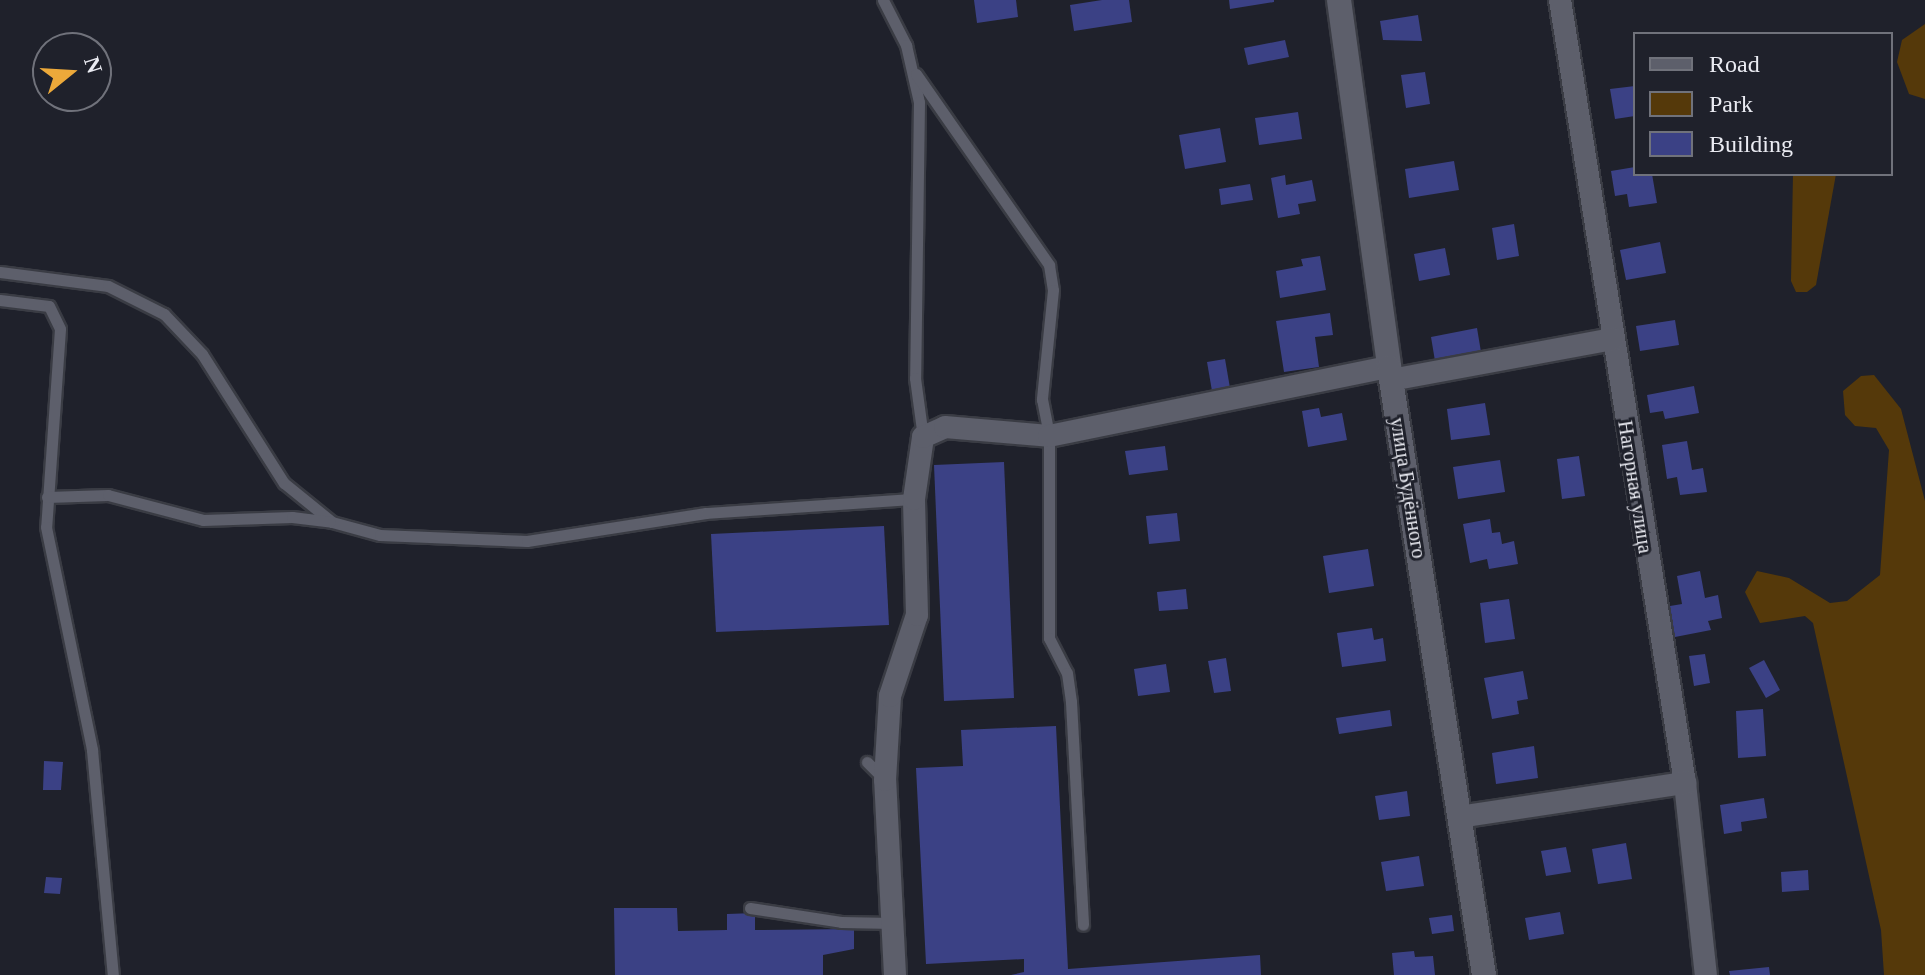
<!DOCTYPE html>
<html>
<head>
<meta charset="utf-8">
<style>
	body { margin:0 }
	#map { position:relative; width:1925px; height:975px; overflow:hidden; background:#1f212b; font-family:Georgia,serif }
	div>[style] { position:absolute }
	.green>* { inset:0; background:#55390a }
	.building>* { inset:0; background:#3b4185 }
	.roads { filter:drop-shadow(2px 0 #3a3c44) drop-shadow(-2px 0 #3a3c44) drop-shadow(0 2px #3a3c44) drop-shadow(0 -2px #3a3c44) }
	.lane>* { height:11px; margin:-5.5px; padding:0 5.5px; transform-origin:5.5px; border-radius:5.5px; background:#5d5f6b }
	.street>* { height:22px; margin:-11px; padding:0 11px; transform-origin:11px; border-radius:11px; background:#5d5f6b }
	.secondary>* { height:24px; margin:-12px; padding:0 12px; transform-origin:12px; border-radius:12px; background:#5d5f6b }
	span { translate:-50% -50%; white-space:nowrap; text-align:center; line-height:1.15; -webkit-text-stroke:6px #1f212b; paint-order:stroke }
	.street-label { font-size:20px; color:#eaebf2 }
	.legend { position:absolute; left:1633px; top:32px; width:260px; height:144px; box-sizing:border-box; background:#1f212b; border:2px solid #70727b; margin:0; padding:10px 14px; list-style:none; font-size:24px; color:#eaebf2 }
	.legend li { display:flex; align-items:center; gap:16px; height:40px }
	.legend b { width:40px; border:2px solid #70727b }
	.north { position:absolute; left:32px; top:32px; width:80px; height:80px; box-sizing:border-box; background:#1f212b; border:2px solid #70727b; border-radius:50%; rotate:72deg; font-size:22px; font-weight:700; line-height:32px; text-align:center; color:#eaebf2 }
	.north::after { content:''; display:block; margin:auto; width:28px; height:36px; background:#eca93a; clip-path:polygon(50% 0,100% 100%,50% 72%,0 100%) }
</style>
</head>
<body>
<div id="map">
	<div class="green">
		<div style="clip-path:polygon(1925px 24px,1925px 99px,1909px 94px,1897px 62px,1902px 40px)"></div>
		<div style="clip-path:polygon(1793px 174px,1836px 174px,1816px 285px,1807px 292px,1796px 292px,1791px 281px)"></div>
		<div style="clip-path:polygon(1874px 375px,1901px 409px,1925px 501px,1925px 975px,1884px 975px,1881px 930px,1813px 623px,1805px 616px,1760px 623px,1745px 592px,1757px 571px,1789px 578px,1830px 603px,1847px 601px,1880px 575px,1889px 450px,1876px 428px,1855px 426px,1845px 415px,1843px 391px,1861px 376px)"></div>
	</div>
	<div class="building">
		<div style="clip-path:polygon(974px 0,1016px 0,1018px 17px,977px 23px)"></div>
		<div style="clip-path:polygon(1102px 0,1129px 0,1132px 22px,1074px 31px,1070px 5px)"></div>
		<div style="clip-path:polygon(1229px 0,1274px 0,1274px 2px,1230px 9px)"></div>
		<div style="clip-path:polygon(1418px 15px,1422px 41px,1383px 40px,1380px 21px)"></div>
		<div style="clip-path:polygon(1285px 40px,1289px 57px,1248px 65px,1244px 48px)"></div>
		<div style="clip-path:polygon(1425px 72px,1430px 104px,1406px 108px,1401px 75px)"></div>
		<div style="clip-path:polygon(1635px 86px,1635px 116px,1615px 119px,1610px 89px)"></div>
		<div style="clip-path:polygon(1298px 112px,1302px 139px,1259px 145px,1255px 118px)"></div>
		<div style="clip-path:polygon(1220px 128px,1226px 162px,1185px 169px,1179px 135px)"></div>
		<div style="clip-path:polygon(1454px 161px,1459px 190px,1409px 198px,1405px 169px)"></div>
		<div style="clip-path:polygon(1635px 167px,1635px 174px,1652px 174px,1657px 203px,1629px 207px,1627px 194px,1615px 196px,1611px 171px)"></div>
		<div style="clip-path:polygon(1285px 175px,1286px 185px,1312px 180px,1316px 201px,1298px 204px,1300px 214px,1278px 218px,1271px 178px)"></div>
		<div style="clip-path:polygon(1250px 184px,1253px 200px,1221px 205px,1219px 189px)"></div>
		<div style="clip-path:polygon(1514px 224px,1519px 256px,1497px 260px,1492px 228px)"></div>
		<div style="clip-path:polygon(1660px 242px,1666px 273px,1626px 280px,1620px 250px)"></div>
		<div style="clip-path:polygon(1445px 248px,1450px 275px,1419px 281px,1414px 254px)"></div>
		<div style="clip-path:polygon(1320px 256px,1326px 290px,1280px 298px,1276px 271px,1303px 266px,1301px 259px)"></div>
		<div style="clip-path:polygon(1330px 313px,1333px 335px,1315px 337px,1319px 367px,1284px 372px,1276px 321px)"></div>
		<div style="clip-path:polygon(1675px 320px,1679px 345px,1640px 351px,1636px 326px)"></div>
		<div style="clip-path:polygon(1477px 328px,1481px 352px,1435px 361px,1431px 337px)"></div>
		<div style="clip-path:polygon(1225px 359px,1230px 388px,1212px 391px,1207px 362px)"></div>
		<div style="clip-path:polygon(1694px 386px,1699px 413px,1665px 419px,1663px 411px,1650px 413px,1647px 395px)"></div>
		<div style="clip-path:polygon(1485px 403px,1490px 435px,1451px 440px,1447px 409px)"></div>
		<div style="clip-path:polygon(1319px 408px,1321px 417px,1342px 413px,1347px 440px,1308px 447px,1302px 411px)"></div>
		<div style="clip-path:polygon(1687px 441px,1692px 470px,1703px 468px,1707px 492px,1680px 495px,1677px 477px,1667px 479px,1662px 445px)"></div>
		<div style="clip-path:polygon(1165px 446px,1168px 470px,1129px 475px,1125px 451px)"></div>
		<div style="clip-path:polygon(1579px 456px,1585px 496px,1562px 499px,1557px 459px)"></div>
		<div style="clip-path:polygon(1500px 460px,1505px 492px,1458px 499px,1453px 467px)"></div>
		<div style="clip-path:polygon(1004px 462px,1014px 698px,944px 701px,934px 465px)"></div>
		<div style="clip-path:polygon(1177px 513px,1180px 541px,1149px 544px,1146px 516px)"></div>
		<div style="clip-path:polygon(1490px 519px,1492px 533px,1500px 532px,1502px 544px,1514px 541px,1518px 564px,1489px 569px,1487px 559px,1470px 563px,1463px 524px)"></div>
		<div style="clip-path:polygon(884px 526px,889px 625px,716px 632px,711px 534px)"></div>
		<div style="clip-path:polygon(1368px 549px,1374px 586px,1329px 593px,1323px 556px)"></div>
		<div style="clip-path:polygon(1700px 571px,1705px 598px,1718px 595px,1722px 618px,1708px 621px,1711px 630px,1675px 637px,1670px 606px,1682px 604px,1677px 576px)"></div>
		<div style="clip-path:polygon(1186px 589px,1188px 609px,1159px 611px,1157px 592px)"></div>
		<div style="clip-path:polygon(1509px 599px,1515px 639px,1485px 643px,1480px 603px)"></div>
		<div style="clip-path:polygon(1372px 628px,1374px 640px,1383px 638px,1386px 661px,1342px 667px,1337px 633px)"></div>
		<div style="clip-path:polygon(1705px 654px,1710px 683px,1694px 686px,1689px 656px)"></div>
		<div style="clip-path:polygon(1226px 658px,1231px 691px,1214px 693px,1208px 661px)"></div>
		<div style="clip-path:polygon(1764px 660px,1780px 690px,1766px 698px,1749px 668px)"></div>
		<div style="clip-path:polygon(1166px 664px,1170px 692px,1138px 696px,1134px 669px)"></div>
		<div style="clip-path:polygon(1523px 671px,1528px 699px,1517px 701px,1519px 714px,1492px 719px,1484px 678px)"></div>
		<div style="clip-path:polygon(1763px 709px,1766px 756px,1738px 758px,1736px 711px)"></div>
		<div style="clip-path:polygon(1390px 710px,1392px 726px,1339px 734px,1336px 718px)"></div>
		<div style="clip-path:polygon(1056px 726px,1068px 969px,1260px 955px,1261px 975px,1011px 975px,1024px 972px,1024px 959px,926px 964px,916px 768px,963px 766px,961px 730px)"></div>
		<div style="clip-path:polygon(1534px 746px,1538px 778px,1496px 784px,1492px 753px)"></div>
		<div style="clip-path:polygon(44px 761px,63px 762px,61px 790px,43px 790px)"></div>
		<div style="clip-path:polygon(1407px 791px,1410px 816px,1379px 820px,1375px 796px)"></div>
		<div style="clip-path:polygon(1764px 798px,1767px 818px,1741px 822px,1742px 831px,1724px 834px,1720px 805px)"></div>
		<div style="clip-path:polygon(1626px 843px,1632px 879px,1598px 884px,1592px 849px)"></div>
		<div style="clip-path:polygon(1566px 847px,1571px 872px,1546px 876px,1541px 851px)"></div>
		<div style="clip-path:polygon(1419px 856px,1424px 886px,1386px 891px,1381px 862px)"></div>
		<div style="clip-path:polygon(1808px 870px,1809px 890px,1782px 892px,1781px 872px)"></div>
		<div style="clip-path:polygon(46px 877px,62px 878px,60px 894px,44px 893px)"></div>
		<div style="clip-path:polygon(614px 908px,677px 908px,678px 931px,727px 930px,727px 914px,755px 913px,755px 930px,854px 929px,854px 949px,823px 955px,823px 975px,615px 975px)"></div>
		<div style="clip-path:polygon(1560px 912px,1564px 934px,1529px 940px,1525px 918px)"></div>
		<div style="clip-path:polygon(1452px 915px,1454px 931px,1432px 934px,1429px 918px)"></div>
		<div style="clip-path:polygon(1414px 951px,1415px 957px,1433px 956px,1435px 975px,1394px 975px,1392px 953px)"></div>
		<div style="clip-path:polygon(1769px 967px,1770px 975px,1730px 975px,1729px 971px)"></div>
	</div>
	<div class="roads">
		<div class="lane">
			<div style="left:883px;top:0;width:51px;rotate:62.9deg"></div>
			<div style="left:906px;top:45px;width:58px;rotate:77.2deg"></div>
			<div style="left:919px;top:102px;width:276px;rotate:90.8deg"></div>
			<div style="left:915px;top:378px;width:60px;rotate:82.3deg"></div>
			<div style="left:916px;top:74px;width:233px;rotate:55.1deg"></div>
			<div style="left:1049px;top:265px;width:25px;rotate:81deg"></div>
			<div style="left:1053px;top:290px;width:110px;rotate:95.8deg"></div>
			<div style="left:1042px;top:399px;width:38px;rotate:79deg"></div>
			<div style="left:1049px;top:436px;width:202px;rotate:90deg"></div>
			<div style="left:1049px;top:638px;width:39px;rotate:63deg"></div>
			<div style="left:1067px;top:673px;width:29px;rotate:82deg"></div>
			<div style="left:1071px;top:702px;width:223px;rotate:86.9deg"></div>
			<div style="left:0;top:272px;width:109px;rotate:7.4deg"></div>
			<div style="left:108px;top:286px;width:63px;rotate:26.6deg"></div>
			<div style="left:164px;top:314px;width:55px;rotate:46.5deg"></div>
			<div style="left:202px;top:354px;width:153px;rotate:57.6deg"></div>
			<div style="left:284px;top:483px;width:62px;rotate:39.1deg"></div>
			<div style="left:332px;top:522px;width:50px;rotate:15.2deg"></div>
			<div style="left:380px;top:535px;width:147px;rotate:2.3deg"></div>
			<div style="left:527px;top:541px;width:181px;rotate:-8.9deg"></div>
			<div style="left:706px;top:513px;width:208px;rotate:-3.9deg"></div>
			<div style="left:0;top:300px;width:49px;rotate:7deg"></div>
			<div style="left:49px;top:306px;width:25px;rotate:64deg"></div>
			<div style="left:60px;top:329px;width:198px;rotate:94deg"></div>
			<div style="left:46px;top:527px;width:228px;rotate:78.3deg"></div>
			<div style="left:92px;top:750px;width:226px;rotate:84.7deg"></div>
			<div style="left:47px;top:497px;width:61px;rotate:-1.9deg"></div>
			<div style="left:108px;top:495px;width:98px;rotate:14.7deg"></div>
			<div style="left:203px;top:520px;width:89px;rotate:-1.9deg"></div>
			<div style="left:292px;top:517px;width:38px;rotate:7deg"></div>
			<div style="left:867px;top:762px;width:24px;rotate:45deg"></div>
			<div style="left:750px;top:908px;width:92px;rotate:8.7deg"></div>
			<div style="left:841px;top:922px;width:52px;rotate:1.1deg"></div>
		</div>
		<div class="street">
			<div style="left:1560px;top:0;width:793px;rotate:80.93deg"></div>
			<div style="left:1685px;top:783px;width:193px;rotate:83.8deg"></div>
			<div style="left:1391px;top:380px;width:226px;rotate:-10.5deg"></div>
			<div style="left:1459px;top:817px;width:229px;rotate:-8.6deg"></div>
			<div style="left:895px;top:975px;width:195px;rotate:-92.9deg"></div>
			<div style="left:885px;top:780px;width:84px;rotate:-86.6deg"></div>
			<div style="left:890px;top:696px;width:85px;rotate:-71.6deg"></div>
			<div style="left:917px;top:615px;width:116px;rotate:-91.5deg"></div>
			<div style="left:914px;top:499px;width:63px;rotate:-81.7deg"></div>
			<div style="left:923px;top:437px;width:24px;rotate:-24deg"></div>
			<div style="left:945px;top:427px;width:104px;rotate:4.9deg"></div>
			<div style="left:1049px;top:436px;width:347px;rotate:-11.5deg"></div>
		</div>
		<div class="secondary">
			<div style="left:1339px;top:0;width:370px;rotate:82.2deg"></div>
			<div style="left:1389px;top:367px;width:615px;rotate:81.12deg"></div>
		</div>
	</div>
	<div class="street-label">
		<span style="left:1635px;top:487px;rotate:81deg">Нагорная улица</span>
		<span style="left:1408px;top:488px;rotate:81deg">улица Будённого</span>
	</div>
	<ul class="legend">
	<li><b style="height:10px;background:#5d5f6b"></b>Road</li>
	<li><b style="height:22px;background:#55390a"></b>Park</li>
	<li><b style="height:22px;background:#3b4185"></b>Building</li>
	</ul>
	<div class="north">N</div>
</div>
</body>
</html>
